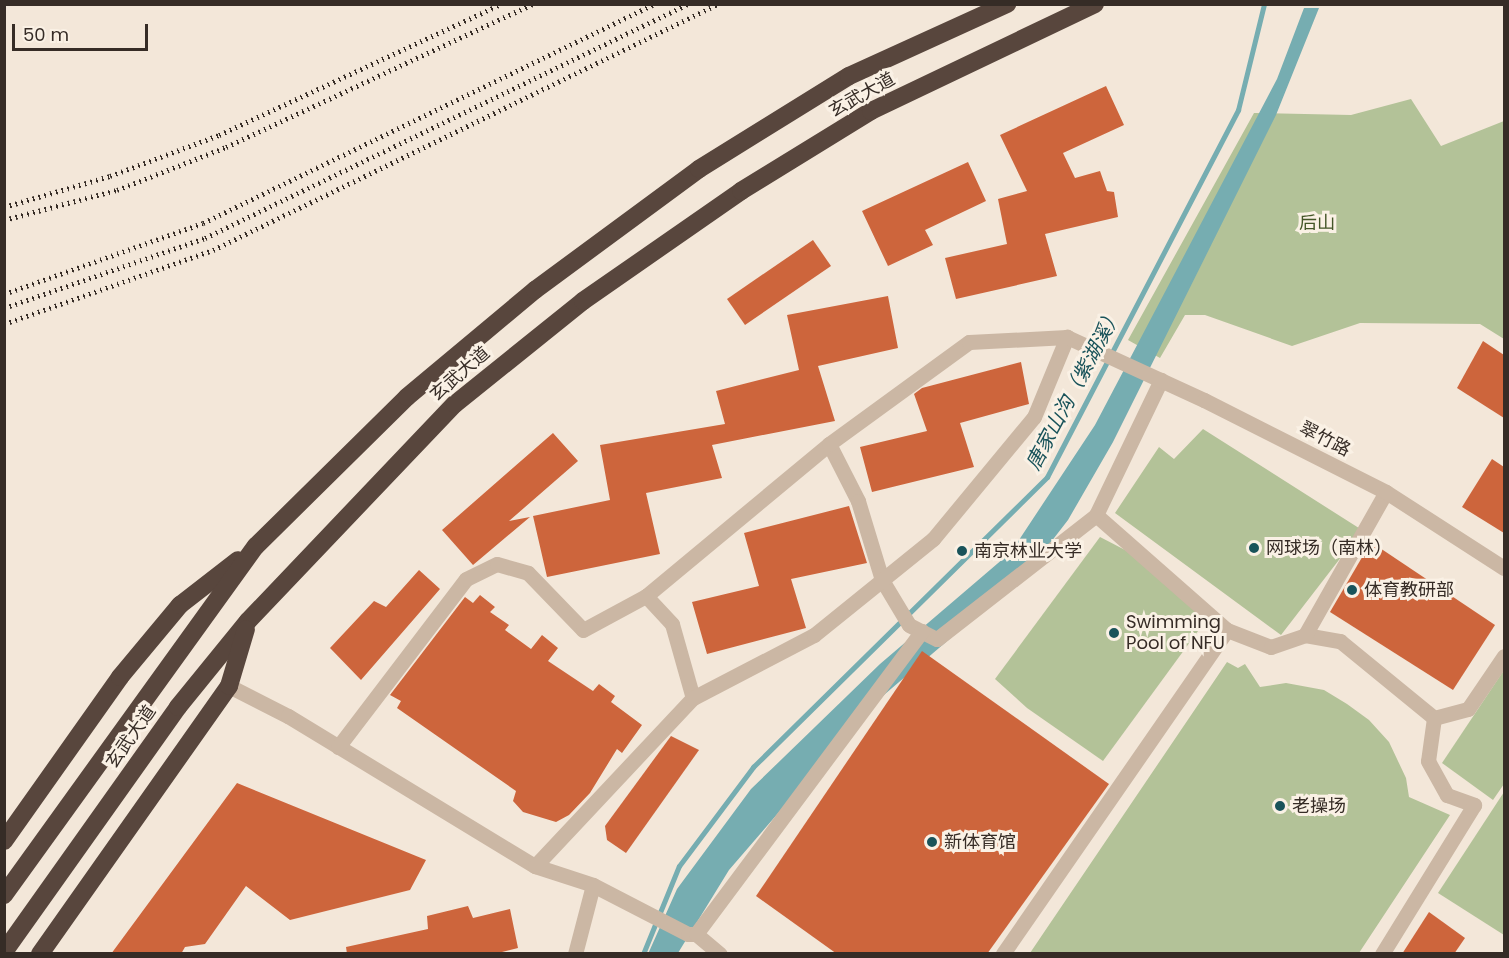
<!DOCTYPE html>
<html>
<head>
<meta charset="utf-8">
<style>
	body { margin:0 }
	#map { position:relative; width:1509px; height:958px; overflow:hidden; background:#f3e7d9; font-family:Poppins,"Noto Sans SC",sans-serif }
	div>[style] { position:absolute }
	.green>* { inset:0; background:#b3c298 }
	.water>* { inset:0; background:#76adb1 }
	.stream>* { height:5px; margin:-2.5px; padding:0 2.5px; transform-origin:2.5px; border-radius:2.5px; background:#76adb1 }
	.building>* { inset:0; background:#cd653c }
	.minor>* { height:15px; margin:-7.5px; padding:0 7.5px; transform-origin:7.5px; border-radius:7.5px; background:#cbb7a4 }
	.highway>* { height:18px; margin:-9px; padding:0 9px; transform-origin:9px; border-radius:9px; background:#58463d }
	.rail>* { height:4.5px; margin-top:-2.25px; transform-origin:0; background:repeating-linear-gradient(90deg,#362c26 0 1.5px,transparent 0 6px) }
	.dots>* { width:16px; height:16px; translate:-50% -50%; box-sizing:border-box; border:3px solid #faf1e5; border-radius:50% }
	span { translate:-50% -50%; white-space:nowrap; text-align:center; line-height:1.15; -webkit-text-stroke:6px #faf1e5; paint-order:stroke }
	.street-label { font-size:18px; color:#362c26 }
	.park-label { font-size:18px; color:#445628 }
	.poi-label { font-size:18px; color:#362c26 }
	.left { translate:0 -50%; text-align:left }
	.water-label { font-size:20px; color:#19535a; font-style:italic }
	.frame { position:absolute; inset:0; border:6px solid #362c26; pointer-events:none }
	.scale { position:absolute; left:12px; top:24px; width:136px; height:27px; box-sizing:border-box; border:3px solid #362c26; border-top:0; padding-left:8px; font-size:18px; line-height:21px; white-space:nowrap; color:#362c26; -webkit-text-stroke:4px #faf1e5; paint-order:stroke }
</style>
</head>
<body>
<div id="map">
	<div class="green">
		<div style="clip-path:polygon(1411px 99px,1441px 146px,1504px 121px,1504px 339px,1480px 324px,1360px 323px,1292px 346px,1205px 315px,1185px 315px,1160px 358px,1128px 340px,1254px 113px,1351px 115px)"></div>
		<div style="clip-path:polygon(1203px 429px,1362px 530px,1281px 635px,1115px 513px,1159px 447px,1174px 459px)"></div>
		<div style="clip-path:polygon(1100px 537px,1129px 552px,1209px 616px,1103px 761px,1027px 708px,995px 679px)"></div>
		<div style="clip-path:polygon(1227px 662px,1238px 668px,1245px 664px,1260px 687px,1286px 683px,1324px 690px,1347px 704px,1369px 720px,1389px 742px,1406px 778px,1409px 797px,1450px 815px,1359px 953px,1030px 953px)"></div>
		<div style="clip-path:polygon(1504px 670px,1504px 784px,1493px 800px,1442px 763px)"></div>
		<div style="clip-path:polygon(1504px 792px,1504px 935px,1438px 893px)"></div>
	</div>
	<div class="water">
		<div style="clip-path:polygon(1304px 8px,1319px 8px,1276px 115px,1113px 442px,1068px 520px,1027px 573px,885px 694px,844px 737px,729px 870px,678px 953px,648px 954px,677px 889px,751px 789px,880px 664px,1011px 552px,1095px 425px,1277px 79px)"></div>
	</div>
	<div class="stream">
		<div style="left:643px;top:954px;width:95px;rotate:-67.8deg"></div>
		<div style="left:679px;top:866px;width:124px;rotate:-53.2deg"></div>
		<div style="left:753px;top:767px;width:413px;rotate:-44.6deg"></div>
		<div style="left:1047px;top:477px;width:414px;rotate:-62.5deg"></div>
		<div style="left:1238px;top:110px;width:109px;rotate:-76.2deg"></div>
	</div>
	<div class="building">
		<div style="clip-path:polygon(1106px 86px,1124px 125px,1063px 153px,1075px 178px,1100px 171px,1107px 191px,1114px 192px,1118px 217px,1045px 234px,1057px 276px,956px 299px,945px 258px,1007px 244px,998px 199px,1027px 191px,1000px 135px)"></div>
		<div style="clip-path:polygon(968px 162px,986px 201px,925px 230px,933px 245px,888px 266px,862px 211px)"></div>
		<div style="clip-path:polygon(813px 240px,831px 266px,745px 325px,727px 299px)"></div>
		<div style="clip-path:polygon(888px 296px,898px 348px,818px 366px,835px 421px,712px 445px,722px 478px,646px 493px,660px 554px,547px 577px,533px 516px,610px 500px,600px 445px,725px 424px,716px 391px,799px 370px,787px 315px)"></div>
		<div style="clip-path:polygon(1483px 341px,1504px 355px,1504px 418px,1457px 388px)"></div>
		<div style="clip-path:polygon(1021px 362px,1029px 404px,960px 423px,974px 467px,872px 492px,860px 447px,927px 431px,914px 394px,922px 388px)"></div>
		<div style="clip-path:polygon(553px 433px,578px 461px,509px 521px,530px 517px,473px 565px,442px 530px)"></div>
		<div style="clip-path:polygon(1492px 459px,1504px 467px,1504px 533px,1462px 507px)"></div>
		<div style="clip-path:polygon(849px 506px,867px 563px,791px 579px,806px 628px,707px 654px,692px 602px,759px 586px,744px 533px)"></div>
		<div style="clip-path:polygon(1371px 542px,1495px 625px,1453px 690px,1330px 612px)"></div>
		<div style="clip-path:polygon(419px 570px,440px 589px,361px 680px,330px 648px,374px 601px,386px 607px)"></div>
		<div style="clip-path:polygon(480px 595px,495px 607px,490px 612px,509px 625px,505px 630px,531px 649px,542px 635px,558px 648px,548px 661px,593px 691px,599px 684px,615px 696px,611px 702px,642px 725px,622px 753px,617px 749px,590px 793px,569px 815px,556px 822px,523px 812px,513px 801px,516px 791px,397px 708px,401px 701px,390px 695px,465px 597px,473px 603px)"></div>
		<div style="clip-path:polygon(922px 651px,1109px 784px,987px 954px,837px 954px,756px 896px)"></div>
		<div style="clip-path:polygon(671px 736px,699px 750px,626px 853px,607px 840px,605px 826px)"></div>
		<div style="clip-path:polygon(237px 783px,426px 860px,410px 890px,290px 920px,246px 886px,205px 944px,185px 947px,181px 954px,111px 954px)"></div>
		<div style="clip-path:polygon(468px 906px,473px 918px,510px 909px,518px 948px,494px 954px,347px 954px,346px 947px,428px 929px,427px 916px)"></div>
		<div style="clip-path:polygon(1429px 912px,1465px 938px,1454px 954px,1402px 954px)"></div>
	</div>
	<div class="minor">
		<div style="left:829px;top:444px;width:64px;rotate:63deg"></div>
		<div style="left:858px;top:501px;width:83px;rotate:73.1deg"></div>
		<div style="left:882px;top:580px;width:52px;rotate:59deg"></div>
		<div style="left:909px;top:625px;width:31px;rotate:27deg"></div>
		<div style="left:937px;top:639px;width:202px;rotate:-37.9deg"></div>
		<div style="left:1096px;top:515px;width:174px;rotate:41.3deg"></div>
		<div style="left:1227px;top:630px;width:394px;rotate:124.7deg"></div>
		<div style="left:1096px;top:515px;width:150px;rotate:-64.3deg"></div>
		<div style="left:646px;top:596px;width:238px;rotate:-39.7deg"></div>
		<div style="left:829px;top:444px;width:173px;rotate:-36.1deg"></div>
		<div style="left:969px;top:342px;width:98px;rotate:-2.9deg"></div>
		<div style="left:1227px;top:630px;width:47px;rotate:21.1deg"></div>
		<div style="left:1271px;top:647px;width:36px;rotate:-19deg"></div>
		<div style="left:1305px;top:635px;width:36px;rotate:10deg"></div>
		<div style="left:1340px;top:641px;width:122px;rotate:39.3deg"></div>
		<div style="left:1434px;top:718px;width:43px;rotate:97.9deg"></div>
		<div style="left:1428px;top:761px;width:39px;rotate:61deg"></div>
		<div style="left:1447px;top:795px;width:29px;rotate:20deg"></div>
		<div style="left:1474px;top:805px;width:175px;rotate:121.7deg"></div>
		<div style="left:1305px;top:635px;width:164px;rotate:-60.5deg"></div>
		<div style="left:229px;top:686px;width:66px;rotate:27deg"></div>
		<div style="left:288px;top:716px;width:289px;rotate:31.3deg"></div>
		<div style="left:535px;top:866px;width:61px;rotate:18.1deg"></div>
		<div style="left:593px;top:885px;width:107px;rotate:27.3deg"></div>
		<div style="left:688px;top:934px;width:8px"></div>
		<div style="left:696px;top:934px;width:31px;rotate:40deg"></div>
		<div style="left:1434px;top:718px;width:35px;rotate:-15deg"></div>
		<div style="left:1468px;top:709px;width:64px;rotate:-55.8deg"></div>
		<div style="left:338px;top:747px;width:211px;rotate:-52.7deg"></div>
		<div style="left:466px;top:579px;width:34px;rotate:-26deg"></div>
		<div style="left:497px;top:564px;width:32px;rotate:16deg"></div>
		<div style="left:528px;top:573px;width:79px;rotate:46deg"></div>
		<div style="left:583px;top:630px;width:72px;rotate:-28.4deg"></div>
		<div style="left:646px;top:596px;width:38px;rotate:47deg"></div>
		<div style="left:672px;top:624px;width:77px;rotate:74.2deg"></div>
		<div style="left:535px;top:866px;width:231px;rotate:-46.8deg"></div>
		<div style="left:693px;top:698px;width:136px;rotate:-27.5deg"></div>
		<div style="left:814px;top:635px;width:153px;rotate:-38.9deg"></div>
		<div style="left:933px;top:539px;width:158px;rotate:-50.4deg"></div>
		<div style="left:1034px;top:417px;width:87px;rotate:-67.6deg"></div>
		<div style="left:1067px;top:337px;width:151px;rotate:24.7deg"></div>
		<div style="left:1204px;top:400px;width:204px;rotate:26.8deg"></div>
		<div style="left:1386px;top:492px;width:140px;rotate:32.8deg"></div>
		<div style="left:696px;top:934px;width:378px;rotate:-53.3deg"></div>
		<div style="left:575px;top:954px;width:71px;rotate:-75.4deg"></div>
	</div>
	<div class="highway">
		<div style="left:4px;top:841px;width:201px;rotate:-54.7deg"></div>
		<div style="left:120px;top:677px;width:94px;rotate:-50.2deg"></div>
		<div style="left:180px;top:605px;width:73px;rotate:-37.8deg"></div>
		<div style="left:4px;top:895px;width:430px;rotate:-54.2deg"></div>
		<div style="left:256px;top:546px;width:212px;rotate:-44.6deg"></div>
		<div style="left:407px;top:397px;width:167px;rotate:-39.9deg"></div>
		<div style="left:535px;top:290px;width:204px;rotate:-36.4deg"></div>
		<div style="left:699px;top:169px;width:176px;rotate:-31.8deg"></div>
		<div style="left:849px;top:76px;width:174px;rotate:-24.5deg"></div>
		<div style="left:4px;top:952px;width:301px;rotate:-54.6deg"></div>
		<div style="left:178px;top:707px;width:111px;rotate:-50.9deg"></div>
		<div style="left:248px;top:621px;width:300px;rotate:-46.4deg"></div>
		<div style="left:455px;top:404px;width:164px;rotate:-38.8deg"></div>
		<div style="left:583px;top:301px;width:193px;rotate:-34.8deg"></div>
		<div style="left:741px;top:191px;width:153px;rotate:-31.6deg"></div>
		<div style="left:871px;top:111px;width:248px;rotate:-25.5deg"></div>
		<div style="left:40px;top:954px;width:328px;rotate:-54.8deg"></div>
		<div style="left:229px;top:686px;width:59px;rotate:-73.4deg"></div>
	</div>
	<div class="rail">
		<div style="left:4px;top:207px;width:110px;rotate:-16.3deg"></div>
		<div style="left:110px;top:176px;width:116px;rotate:-20.6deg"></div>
		<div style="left:219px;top:135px;width:311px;rotate:-24.9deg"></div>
		<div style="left:4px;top:220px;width:117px;rotate:-14.9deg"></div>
		<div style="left:117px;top:190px;width:117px;rotate:-21.5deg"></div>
		<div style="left:226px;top:147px;width:338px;rotate:-25deg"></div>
		<div style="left:4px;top:294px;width:211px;rotate:-19.6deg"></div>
		<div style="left:203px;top:223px;width:501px;rotate:-25.9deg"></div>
		<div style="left:4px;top:308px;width:213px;rotate:-19.2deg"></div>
		<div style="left:205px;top:238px;width:537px;rotate:-25.85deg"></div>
		<div style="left:4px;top:324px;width:222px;rotate:-19.5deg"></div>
		<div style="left:213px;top:250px;width:562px;rotate:-25.97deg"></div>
	</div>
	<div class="dots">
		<div style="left:1254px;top:548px;background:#19535a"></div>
		<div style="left:962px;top:551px;background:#19535a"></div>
		<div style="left:1352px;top:590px;background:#19535a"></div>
		<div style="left:1114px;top:633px;background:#19535a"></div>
		<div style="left:1280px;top:806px;background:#19535a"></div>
		<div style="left:932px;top:842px;background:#19535a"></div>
	</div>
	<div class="street-label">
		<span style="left:862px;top:95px;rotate:-29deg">玄武大道</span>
		<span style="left:460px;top:374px;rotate:-41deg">玄武大道</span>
		<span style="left:1325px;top:439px;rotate:27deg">翠竹路</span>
		<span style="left:131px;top:737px;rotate:-55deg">玄武大道</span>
	</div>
	<div class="park-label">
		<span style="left:1317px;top:223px">后山</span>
	</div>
	<div class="poi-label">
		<span class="left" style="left:1266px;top:548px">网球场（南林）</span>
		<span class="left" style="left:974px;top:551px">南京林业大学</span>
		<span class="left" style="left:1364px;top:590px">体育教研部</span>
		<span class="left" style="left:1126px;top:633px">Swimming<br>Pool of NFU</span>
		<span class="left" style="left:1292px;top:806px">老操场</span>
		<span class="left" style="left:944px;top:842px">新体育馆</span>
	</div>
	<div class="water-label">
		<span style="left:1074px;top:389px;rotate:-62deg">唐家山沟（紫湖溪）</span>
	</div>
	<div class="frame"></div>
	<div class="scale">50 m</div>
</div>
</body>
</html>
